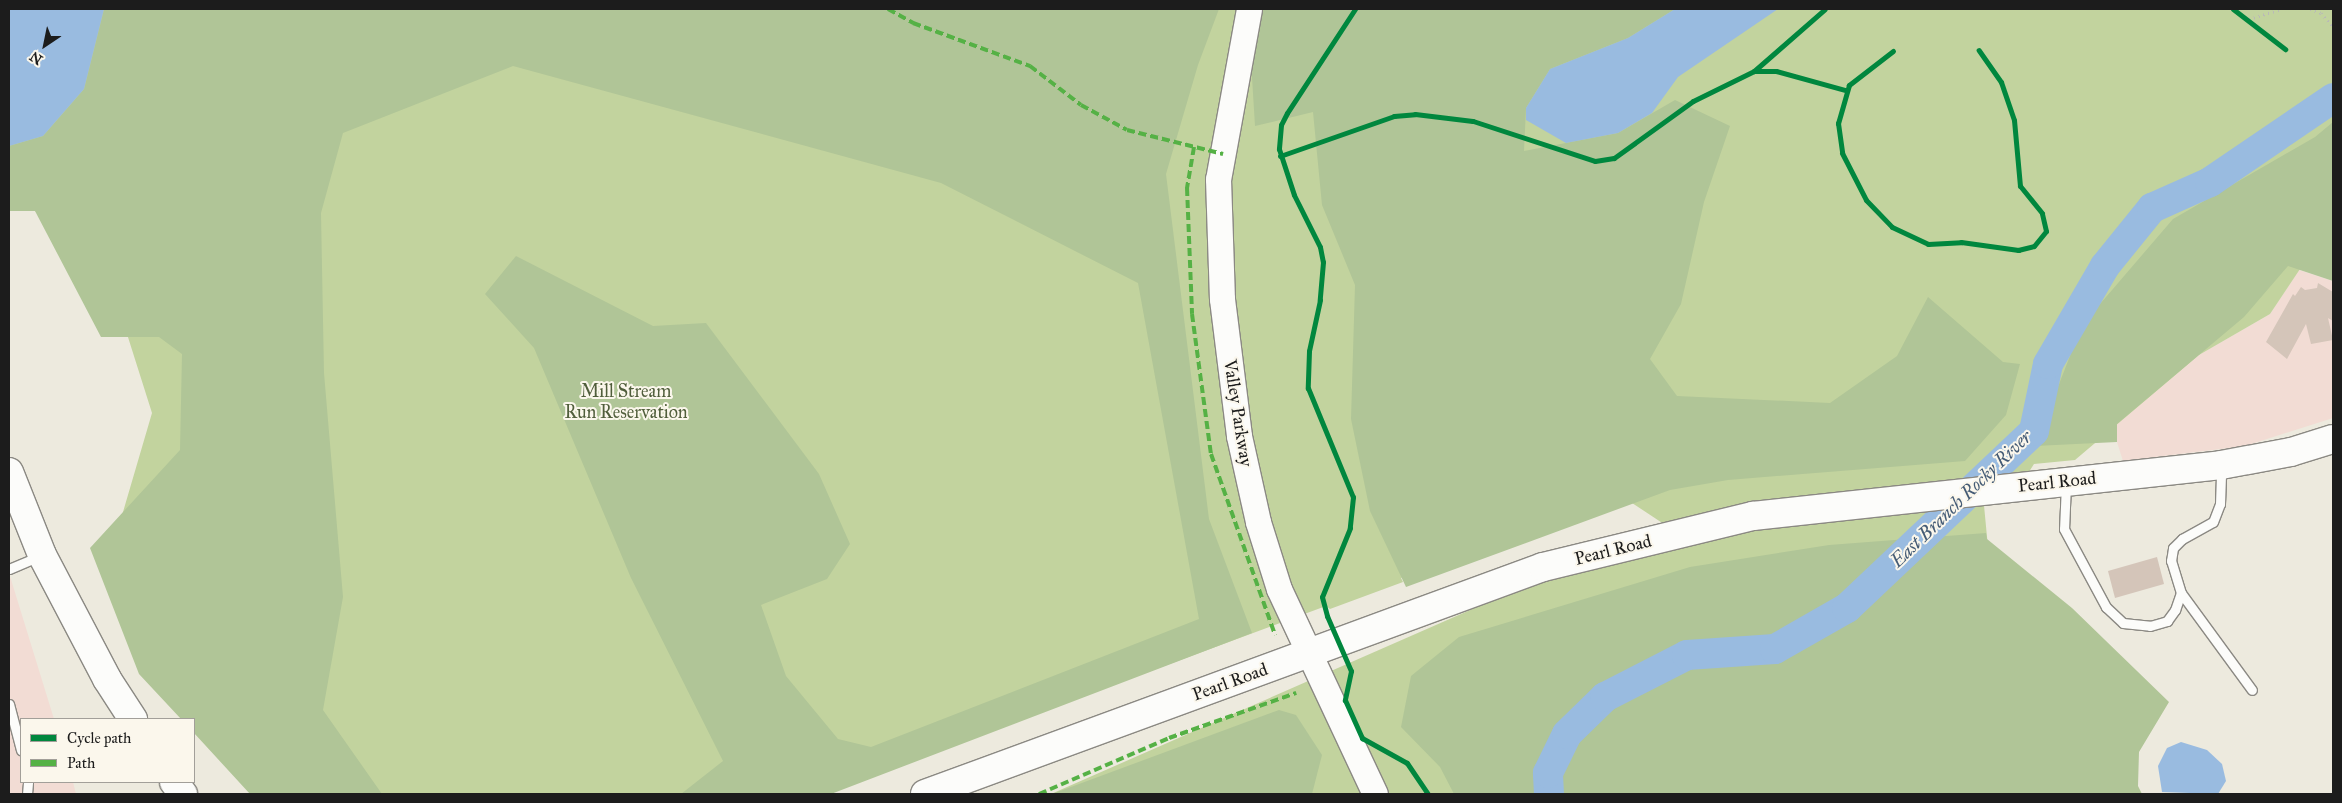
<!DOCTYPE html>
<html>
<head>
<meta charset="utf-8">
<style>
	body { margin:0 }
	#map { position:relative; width:2342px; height:803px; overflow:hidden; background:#edeade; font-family:"IM FELL Great Primer",serif }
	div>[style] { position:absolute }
	.built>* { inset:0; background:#f2dcd4 }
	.green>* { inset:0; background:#c2d39e }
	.forest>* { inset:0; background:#b0c597 }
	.water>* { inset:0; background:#99bbe0 }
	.river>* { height:30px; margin:-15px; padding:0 15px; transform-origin:15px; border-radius:15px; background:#99bbe0 }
	.building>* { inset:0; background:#d4c5b9 }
	.path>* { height:3px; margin-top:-1.5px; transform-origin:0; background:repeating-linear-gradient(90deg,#b9b9b7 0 1px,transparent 0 5px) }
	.roads { filter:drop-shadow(1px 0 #8b8983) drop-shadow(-1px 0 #8b8983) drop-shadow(0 1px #8b8983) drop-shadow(0 -1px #8b8983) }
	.lane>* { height:9px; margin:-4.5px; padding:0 4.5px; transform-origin:4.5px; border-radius:4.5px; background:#fcfcfa }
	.secondary>* { height:25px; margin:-12.5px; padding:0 12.5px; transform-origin:12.5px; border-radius:12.5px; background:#fcfcfa }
	.primary>* { height:28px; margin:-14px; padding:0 14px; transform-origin:14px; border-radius:14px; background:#fcfcfa }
	.quiet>* { height:4px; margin-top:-2px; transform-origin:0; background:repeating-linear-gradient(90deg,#55b145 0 8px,transparent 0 12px) }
	.cycleway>* { height:5px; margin:-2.5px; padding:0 2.5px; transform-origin:2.5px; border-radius:2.5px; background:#00873e }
	span { translate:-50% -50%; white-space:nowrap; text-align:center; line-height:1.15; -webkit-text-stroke:4px #fbf7ec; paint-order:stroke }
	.park-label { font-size:18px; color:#505e3b }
	.street-label { font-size:18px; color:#1c1c1c }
	.water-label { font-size:19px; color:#445b75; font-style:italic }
	.frame { position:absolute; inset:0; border:10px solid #1c1c1c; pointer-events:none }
	.legend { position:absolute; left:20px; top:718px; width:175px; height:65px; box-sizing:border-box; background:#fbf7ec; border:1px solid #a29f99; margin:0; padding:6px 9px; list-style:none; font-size:15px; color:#1c1c1c }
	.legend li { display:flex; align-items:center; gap:10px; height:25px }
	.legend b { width:25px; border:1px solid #a29f99 }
	.north { position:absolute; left:20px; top:20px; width:50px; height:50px; -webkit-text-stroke:4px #fbf7ec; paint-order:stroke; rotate:214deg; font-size:14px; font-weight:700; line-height:20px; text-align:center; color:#1c1c1c }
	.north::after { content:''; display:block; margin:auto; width:18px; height:22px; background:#1c1c1c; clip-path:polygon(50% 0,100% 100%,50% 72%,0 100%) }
</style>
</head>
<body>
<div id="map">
	<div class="built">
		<div style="clip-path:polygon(2299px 270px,2333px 281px,2333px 418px,2245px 446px,2123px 461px,2117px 442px,2117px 424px,2199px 355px,2270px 314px)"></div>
		<div style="clip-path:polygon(9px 573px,54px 719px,21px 719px,21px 782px,73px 782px,76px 794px,9px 794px)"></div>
	</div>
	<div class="green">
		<div style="clip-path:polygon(9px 9px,2333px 9px,2333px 277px,2306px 260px,2270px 314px,2199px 355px,2075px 460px,2034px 464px,2016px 492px,1983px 495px,1990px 568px,2092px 794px,1051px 794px,1552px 574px,1676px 532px,1626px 499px,1401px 578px,1403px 582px,1330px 609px,1326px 606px,819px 794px,292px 794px,111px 553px,152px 413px,102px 255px,9px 194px)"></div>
	</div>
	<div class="forest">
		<div style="clip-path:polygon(104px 9px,1219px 9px,1198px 65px,1166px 174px,1209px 519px,1252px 633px,831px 794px,681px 794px,723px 761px,631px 578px,534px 348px,485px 294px,516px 256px,653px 326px,706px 323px,819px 474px,850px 544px,827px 579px,761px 605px,786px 676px,838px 739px,871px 747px,1199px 619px,1138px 283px,941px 183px,513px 66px,343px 133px,321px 213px,324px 373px,343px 597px,323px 710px,382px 794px,250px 794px,194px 733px,194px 719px,181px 719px,139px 674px,90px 548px,180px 450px,182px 354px,159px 337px,101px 337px,35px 211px,9px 211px,9px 146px,43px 136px,84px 89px)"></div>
		<div style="clip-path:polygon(1262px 9px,1675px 9px,1628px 38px,1550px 69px,1526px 108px,1524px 151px,1618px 133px,1675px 100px,1730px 126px,1704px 202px,1681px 304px,1650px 359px,1677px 396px,1830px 403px,1897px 356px,1928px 297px,2003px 362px,2020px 364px,2006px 415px,1965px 461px,1728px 480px,1670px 490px,1406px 587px,1370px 511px,1351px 419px,1355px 285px,1322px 205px,1313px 112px,1255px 126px,1250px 45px)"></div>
		<div style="clip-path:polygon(2333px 122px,2333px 281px,2288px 266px,2244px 317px,2117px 424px,2117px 442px,2035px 446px,2082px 325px,2173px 219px,2315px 137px)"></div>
		<div style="clip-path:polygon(1986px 533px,1987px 539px,2072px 608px,2169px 702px,2139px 752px,2138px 786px,2142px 794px,1454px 794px,1440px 767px,1401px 727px,1411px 676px,1459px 637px,1690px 567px,1829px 545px)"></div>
		<div style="clip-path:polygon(1279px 710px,1296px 715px,1322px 755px,1312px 794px,1052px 794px)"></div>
	</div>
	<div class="water">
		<div style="clip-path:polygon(9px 9px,104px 9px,84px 89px,43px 136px,9px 146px)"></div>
		<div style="clip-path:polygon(1675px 9px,1778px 9px,1678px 77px,1652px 113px,1618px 133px,1566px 143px,1526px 120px,1526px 108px,1550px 69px,1628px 38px)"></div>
		<div style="clip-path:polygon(2181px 742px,2207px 750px,2222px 764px,2226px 781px,2218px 794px,2162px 792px,2158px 766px,2167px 748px)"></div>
	</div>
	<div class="river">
		<div style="left:1549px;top:794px;width:21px;rotate:-93deg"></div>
		<div style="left:1548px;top:773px;width:43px;rotate:-64deg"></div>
		<div style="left:1567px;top:734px;width:53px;rotate:-44.2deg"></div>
		<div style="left:1605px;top:697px;width:92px;rotate:-27.1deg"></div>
		<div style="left:1687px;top:655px;width:88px;rotate:-3.9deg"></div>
		<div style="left:1775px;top:649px;width:83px;rotate:-29.7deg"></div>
		<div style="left:1847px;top:608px;width:257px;rotate:-43.4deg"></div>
		<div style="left:2034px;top:431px;width:68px;rotate:-78.2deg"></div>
		<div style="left:2048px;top:364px;width:113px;rotate:-59.8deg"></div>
		<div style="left:2105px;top:266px;width:75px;rotate:-51deg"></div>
		<div style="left:2152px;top:208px;width:64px;rotate:-24.1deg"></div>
		<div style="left:2210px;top:182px;width:149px;rotate:-34.3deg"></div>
	</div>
	<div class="building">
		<div style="clip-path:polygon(2318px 283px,2333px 292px,2333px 321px,2328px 318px,2333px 340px,2311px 344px,2306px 324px,2287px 359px,2266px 342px,2293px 294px,2295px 296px,2301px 287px,2305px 290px,2317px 288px)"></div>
		<div style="clip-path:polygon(2157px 557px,2164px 584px,2115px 598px,2108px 571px)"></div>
	</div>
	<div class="path">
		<div style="left:2310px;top:9px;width:12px;rotate:20deg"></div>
		<div style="left:2321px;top:13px;width:18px;rotate:49deg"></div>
		<div style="left:2249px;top:19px;width:34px;rotate:-17deg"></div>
	</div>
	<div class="roads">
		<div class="lane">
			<div style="left:2066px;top:484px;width:45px;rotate:92.5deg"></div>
			<div style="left:2064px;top:529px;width:89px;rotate:61.7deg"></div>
			<div style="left:2106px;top:607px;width:23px;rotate:43deg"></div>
			<div style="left:2123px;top:623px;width:27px;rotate:6deg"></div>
			<div style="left:2150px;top:626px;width:18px;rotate:-16deg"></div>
			<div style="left:2167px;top:621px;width:14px;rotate:-54deg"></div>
			<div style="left:2175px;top:610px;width:18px;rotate:-71deg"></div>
			<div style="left:2181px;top:593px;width:34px;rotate:-107deg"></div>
			<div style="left:2171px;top:561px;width:13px;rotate:-81deg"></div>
			<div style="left:2173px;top:548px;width:13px;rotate:-45deg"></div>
			<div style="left:2182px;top:539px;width:35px;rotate:-29deg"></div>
			<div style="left:2213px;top:522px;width:19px;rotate:-69deg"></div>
			<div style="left:2220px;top:504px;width:36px;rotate:-88deg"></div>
			<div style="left:9px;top:569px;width:33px;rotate:-23deg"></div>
			<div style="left:2181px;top:593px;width:120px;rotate:53.8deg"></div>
			<div style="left:9px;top:704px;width:48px;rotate:75.4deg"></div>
			<div style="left:27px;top:794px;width:12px;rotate:-85deg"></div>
		</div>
		<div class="secondary">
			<div style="left:1249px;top:9px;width:173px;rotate:100.3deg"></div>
			<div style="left:1218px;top:179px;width:120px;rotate:88.1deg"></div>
			<div style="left:1222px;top:299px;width:138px;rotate:82.9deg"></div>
			<div style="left:1239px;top:436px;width:88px;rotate:77.5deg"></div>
			<div style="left:1258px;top:522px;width:70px;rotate:72.6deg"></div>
			<div style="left:1279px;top:589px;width:226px;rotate:64.9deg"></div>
		</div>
		<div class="primary">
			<div style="left:9px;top:472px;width:89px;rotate:68.3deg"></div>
			<div style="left:42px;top:555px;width:140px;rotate:62.3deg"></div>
			<div style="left:107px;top:679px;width:48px;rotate:57deg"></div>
			<div style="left:174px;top:782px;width:15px;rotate:53deg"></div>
			<div style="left:925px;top:794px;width:658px;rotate:-20.17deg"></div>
			<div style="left:1543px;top:567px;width:216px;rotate:-13.7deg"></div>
			<div style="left:1753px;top:516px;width:471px;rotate:-6.2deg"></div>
			<div style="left:2221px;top:465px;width:71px;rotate:-10.5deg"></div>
			<div style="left:2291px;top:452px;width:44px;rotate:-17.2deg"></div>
		</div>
	</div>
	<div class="quiet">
		<div style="left:888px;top:9px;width:29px;rotate:29deg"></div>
		<div style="left:913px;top:23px;width:125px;rotate:20.2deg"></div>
		<div style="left:1030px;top:66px;width:64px;rotate:37.4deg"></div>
		<div style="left:1081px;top:105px;width:52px;rotate:28.5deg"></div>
		<div style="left:1127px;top:130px;width:99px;rotate:14deg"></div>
		<div style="left:1194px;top:147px;width:42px;rotate:99.7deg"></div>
		<div style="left:1187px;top:188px;width:126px;rotate:87.7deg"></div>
		<div style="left:1192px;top:314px;width:141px;rotate:82.3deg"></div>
		<div style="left:1211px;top:454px;width:192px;rotate:70.5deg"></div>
		<div style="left:1039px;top:794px;width:142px;rotate:-23.3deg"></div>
		<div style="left:1169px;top:738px;width:135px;rotate:-19.5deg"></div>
	</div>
	<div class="cycleway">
		<div style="left:1355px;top:9px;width:124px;rotate:123.2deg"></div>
		<div style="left:1287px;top:113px;width:13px;rotate:117deg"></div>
		<div style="left:1281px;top:125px;width:24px;rotate:95deg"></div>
		<div style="left:1279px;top:149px;width:48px;rotate:71.9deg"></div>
		<div style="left:1294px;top:195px;width:58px;rotate:63.4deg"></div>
		<div style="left:1320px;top:247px;width:15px;rotate:79deg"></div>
		<div style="left:1323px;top:262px;width:38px;rotate:95deg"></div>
		<div style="left:1320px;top:300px;width:52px;rotate:102.2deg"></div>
		<div style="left:1309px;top:351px;width:37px;rotate:92deg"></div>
		<div style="left:1308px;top:388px;width:118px;rotate:67.6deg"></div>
		<div style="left:1353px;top:497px;width:31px;rotate:96deg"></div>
		<div style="left:1350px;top:528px;width:74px;rotate:112.1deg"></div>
		<div style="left:1322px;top:597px;width:20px;rotate:75deg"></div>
		<div style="left:1327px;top:616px;width:60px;rotate:66.4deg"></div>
		<div style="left:1351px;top:671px;width:30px;rotate:102deg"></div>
		<div style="left:1345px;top:700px;width:42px;rotate:65.9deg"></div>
		<div style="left:1362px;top:738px;width:51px;rotate:29.1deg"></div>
		<div style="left:1407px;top:763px;width:37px;rotate:56deg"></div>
		<div style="left:2233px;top:9px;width:66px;rotate:37.6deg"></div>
		<div style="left:1893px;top:51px;width:56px;rotate:142.3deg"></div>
		<div style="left:1849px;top:85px;width:40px;rotate:106deg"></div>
		<div style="left:1838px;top:123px;width:30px;rotate:82deg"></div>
		<div style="left:1842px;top:153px;width:53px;rotate:62.9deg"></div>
		<div style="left:1866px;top:200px;width:37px;rotate:46deg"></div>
		<div style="left:1892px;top:227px;width:40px;rotate:25deg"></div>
		<div style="left:1928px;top:244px;width:33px;rotate:-3deg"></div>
		<div style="left:1961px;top:242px;width:58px;rotate:8deg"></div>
		<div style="left:2018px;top:250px;width:16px;rotate:-14deg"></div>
		<div style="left:2034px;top:246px;width:19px;rotate:-51deg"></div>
		<div style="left:2046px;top:231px;width:18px;rotate:-103deg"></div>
		<div style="left:2042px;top:213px;width:35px;rotate:-129deg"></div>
		<div style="left:2020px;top:186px;width:66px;rotate:-95.2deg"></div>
		<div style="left:2014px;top:120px;width:40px;rotate:-108.9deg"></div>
		<div style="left:2001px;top:82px;width:39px;rotate:-125deg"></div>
		<div style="left:1754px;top:71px;width:22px"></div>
		<div style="left:1776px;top:71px;width:72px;rotate:15.4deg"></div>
		<div style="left:1280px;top:156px;width:121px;rotate:-19.3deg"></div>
		<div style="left:1394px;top:116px;width:21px;rotate:-5deg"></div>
		<div style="left:1415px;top:114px;width:58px;rotate:6.9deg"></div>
		<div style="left:1473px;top:121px;width:128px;rotate:18.2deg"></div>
		<div style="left:1595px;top:161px;width:19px;rotate:-9deg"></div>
		<div style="left:1614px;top:158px;width:97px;rotate:-35.8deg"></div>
		<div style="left:1693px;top:101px;width:68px;rotate:-26.2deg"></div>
		<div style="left:1754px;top:71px;width:94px;rotate:-41.1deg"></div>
	</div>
	<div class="park-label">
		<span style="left:626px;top:402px">Mill Stream<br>Run Reservation</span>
	</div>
	<div class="street-label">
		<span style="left:1238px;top:413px;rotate:81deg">Valley Parkway</span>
		<span style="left:2057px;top:482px;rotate:-6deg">Pearl Road</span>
		<span style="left:1613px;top:550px;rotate:-14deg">Pearl Road</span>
		<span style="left:1230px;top:682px;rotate:-20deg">Pearl Road</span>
	</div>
	<div class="water-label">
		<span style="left:1961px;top:499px;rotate:-44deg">East Branch Rocky River</span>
	</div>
	<div class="frame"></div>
	<ul class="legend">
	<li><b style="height:6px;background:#00873e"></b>Cycle path</li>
	<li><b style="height:6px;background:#55b145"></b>Path</li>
	</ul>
	<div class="north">N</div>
</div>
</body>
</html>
